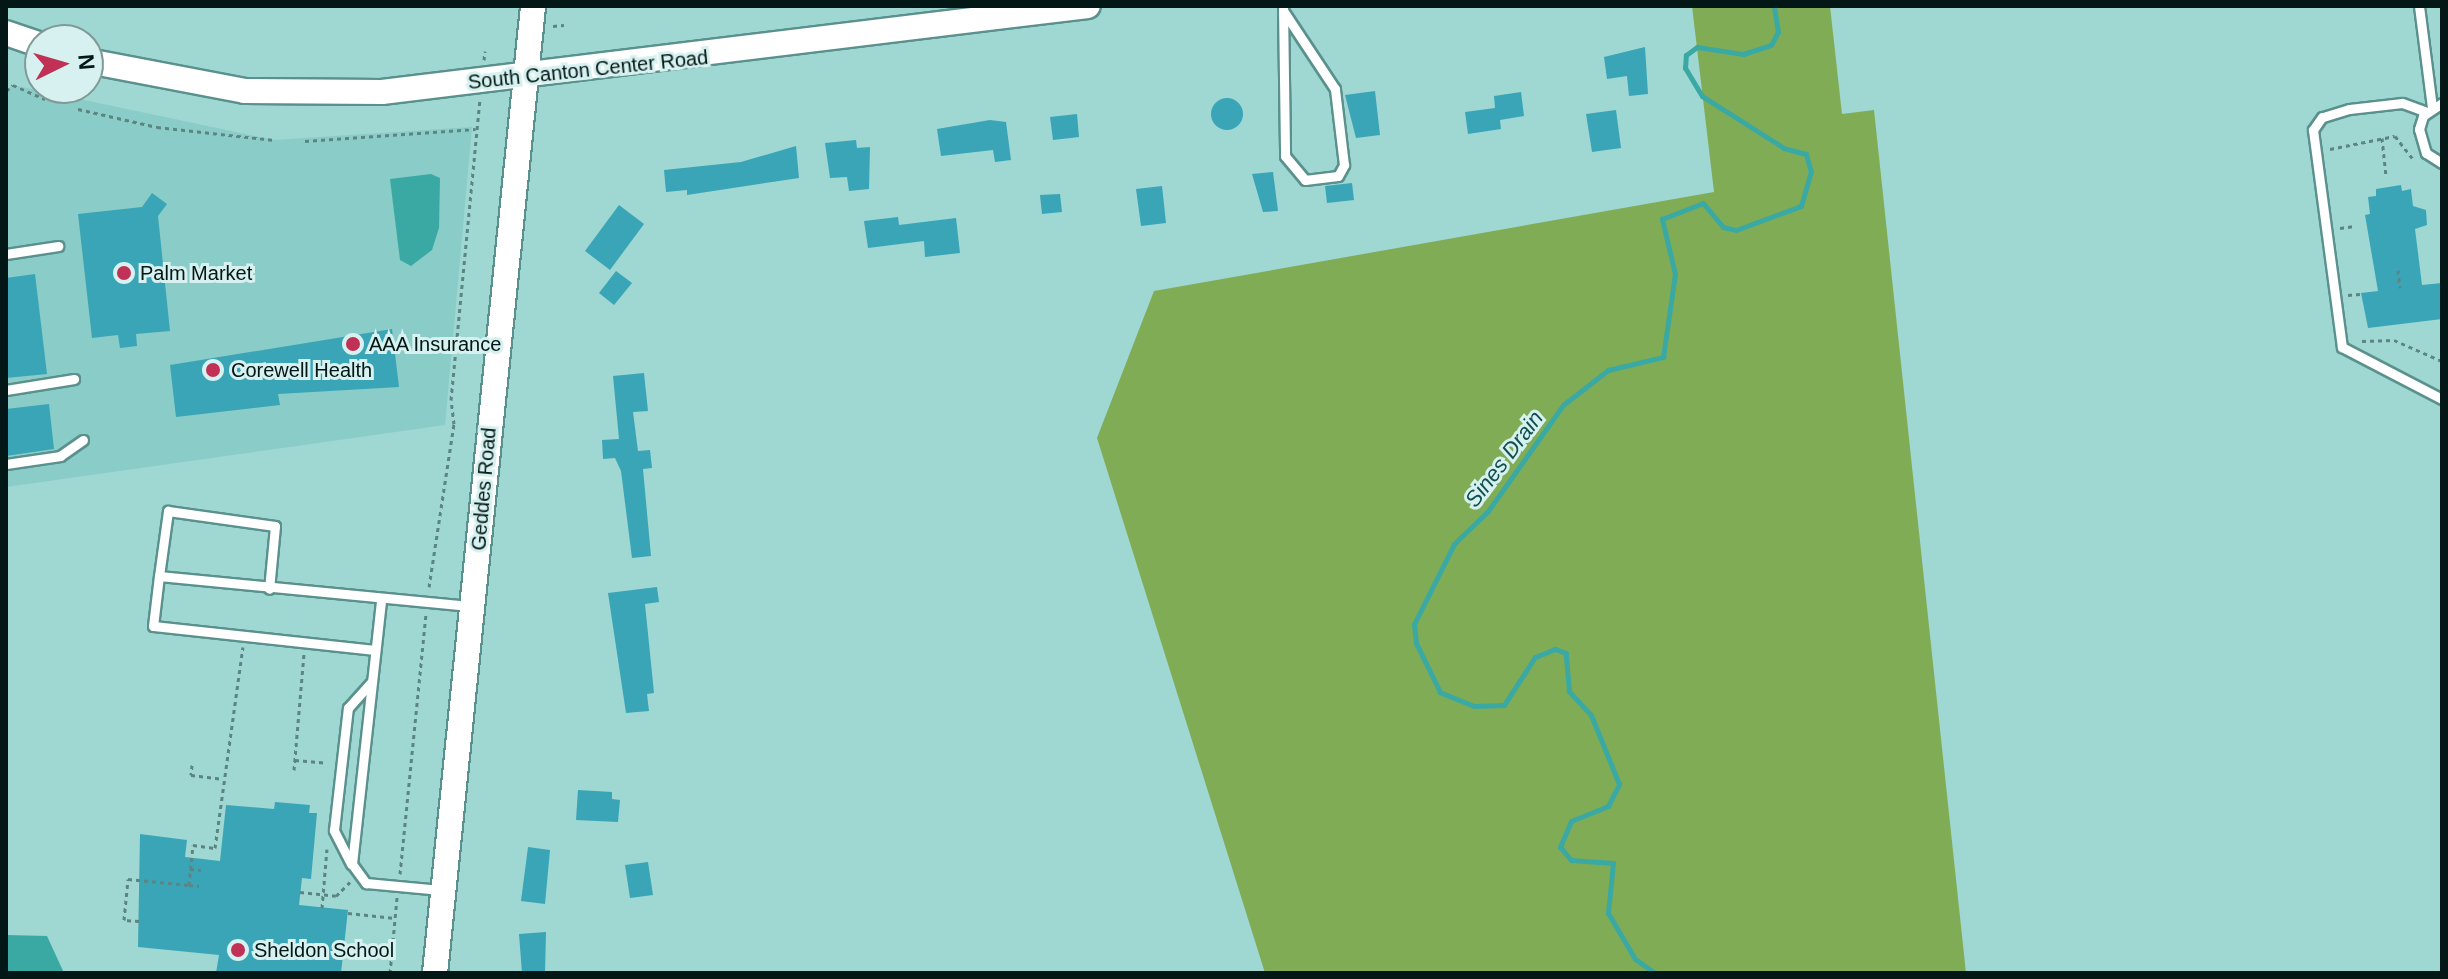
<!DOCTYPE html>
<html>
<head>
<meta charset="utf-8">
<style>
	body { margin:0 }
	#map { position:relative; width:2448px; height:979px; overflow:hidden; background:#9fd7d3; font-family:Helvetica,sans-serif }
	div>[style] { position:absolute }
	.built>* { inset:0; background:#8accc7 }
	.forest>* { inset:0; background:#81ac56 }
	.water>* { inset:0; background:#3aa9a4 }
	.stream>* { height:5px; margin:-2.5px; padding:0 2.5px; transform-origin:2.5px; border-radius:2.5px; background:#3aa9a4 }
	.building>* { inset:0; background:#39a5b7 }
	.round { border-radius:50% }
	.path>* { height:3px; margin-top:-1.5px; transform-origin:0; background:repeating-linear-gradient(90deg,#5c8582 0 4px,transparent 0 8px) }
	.roads { filter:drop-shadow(2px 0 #5a918d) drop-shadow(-2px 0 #5a918d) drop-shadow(0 2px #5a918d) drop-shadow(0 -2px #5a918d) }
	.service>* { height:9px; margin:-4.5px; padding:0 4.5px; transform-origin:4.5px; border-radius:4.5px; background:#fff }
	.secondary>* { height:24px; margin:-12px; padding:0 12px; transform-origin:12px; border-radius:12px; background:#fff }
	.dots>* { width:22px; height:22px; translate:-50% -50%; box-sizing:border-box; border:4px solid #d6f1ef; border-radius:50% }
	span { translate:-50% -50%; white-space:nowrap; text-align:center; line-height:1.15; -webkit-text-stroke:6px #d6f1ef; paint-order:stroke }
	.street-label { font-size:20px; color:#021716 }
	.poi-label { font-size:20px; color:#021716 }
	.left { translate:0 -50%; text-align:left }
	.water-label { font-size:22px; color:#10504e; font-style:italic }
	.frame { position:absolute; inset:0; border:8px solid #021716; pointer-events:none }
	.north { position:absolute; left:24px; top:24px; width:80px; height:80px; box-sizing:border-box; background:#d6f1ef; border:2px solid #819a98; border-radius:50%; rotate:85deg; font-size:22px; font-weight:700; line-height:32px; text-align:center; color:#021716 }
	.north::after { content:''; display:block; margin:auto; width:28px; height:36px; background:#c13156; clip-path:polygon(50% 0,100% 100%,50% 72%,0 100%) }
</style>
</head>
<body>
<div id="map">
	<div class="built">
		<div style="clip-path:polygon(13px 85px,274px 140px,472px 127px,445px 425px,6px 487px,6px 90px)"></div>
	</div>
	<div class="forest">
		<div style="clip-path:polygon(1692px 6px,1830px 6px,1842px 114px,1874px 110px,1966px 973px,1265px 973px,1097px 438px,1154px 291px,1714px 192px)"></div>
	</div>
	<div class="water">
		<div style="clip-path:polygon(431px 174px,440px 178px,439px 228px,432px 250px,411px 266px,400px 260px,390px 179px)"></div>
		<div style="clip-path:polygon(6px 935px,47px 936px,64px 973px,6px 973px)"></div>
	</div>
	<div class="stream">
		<div style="left:1655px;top:973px;width:24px;rotate:-145deg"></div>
		<div style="left:1635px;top:959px;width:53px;rotate:-120.4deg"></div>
		<div style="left:1608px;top:913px;width:50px;rotate:-84.3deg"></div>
		<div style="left:1613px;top:863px;width:42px;rotate:-175.9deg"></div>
		<div style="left:1571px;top:860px;width:17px;rotate:-130deg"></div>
		<div style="left:1560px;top:847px;width:28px;rotate:-67deg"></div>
		<div style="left:1571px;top:821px;width:40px;rotate:-22deg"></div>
		<div style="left:1608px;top:806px;width:25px;rotate:-63deg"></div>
		<div style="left:1619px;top:784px;width:74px;rotate:-112.1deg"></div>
		<div style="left:1591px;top:715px;width:33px;rotate:-133deg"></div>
		<div style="left:1569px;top:691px;width:38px;rotate:-95deg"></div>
		<div style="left:1566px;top:653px;width:12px;rotate:-160deg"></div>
		<div style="left:1555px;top:649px;width:22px;rotate:158deg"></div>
		<div style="left:1535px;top:657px;width:57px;rotate:122.9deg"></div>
		<div style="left:1504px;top:705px;width:30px;rotate:178deg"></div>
		<div style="left:1474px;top:706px;width:37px;rotate:-158deg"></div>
		<div style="left:1440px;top:692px;width:55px;rotate:-116.1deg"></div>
		<div style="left:1416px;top:643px;width:19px;rotate:-96deg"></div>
		<div style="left:1414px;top:624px;width:89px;rotate:-63.4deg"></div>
		<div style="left:1454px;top:544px;width:47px;rotate:-44.1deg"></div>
		<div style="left:1488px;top:511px;width:130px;rotate:-54.7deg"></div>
		<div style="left:1563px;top:405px;width:57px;rotate:-37.9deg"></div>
		<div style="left:1608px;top:370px;width:57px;rotate:-13.3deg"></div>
		<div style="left:1663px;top:357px;width:84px;rotate:-81.8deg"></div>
		<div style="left:1675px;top:274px;width:57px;rotate:-103.3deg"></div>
		<div style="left:1662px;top:219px;width:44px;rotate:-21.3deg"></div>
		<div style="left:1703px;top:203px;width:31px;rotate:50deg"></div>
		<div style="left:1723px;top:227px;width:13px;rotate:13deg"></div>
		<div style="left:1736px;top:230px;width:69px;rotate:-20.3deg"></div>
		<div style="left:1801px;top:206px;width:35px;rotate:-74deg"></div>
		<div style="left:1811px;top:172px;width:19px;rotate:-106deg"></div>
		<div style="left:1806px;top:154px;width:23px;rotate:-165deg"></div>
		<div style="left:1784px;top:148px;width:97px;rotate:-147.6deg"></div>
		<div style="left:1702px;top:96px;width:33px;rotate:-121deg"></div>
		<div style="left:1685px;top:68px;width:13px;rotate:-86deg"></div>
		<div style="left:1686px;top:55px;width:14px;rotate:-36deg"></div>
		<div style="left:1697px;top:47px;width:47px;rotate:8.7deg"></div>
		<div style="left:1743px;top:54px;width:29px;rotate:-18deg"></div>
		<div style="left:1771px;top:45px;width:15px;rotate:-62deg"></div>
		<div style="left:1778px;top:32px;width:26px;rotate:-99deg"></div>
	</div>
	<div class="building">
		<div style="clip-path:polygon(1645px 47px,1648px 94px,1629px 96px,1627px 76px,1607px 79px,1604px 57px)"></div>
		<div style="clip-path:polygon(1375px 91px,1380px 135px,1356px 138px,1345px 95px)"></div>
		<div style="clip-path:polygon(1521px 92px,1524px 116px,1500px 120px,1501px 129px,1468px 134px,1465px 112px,1495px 108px,1494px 96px)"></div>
		<div class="round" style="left:1211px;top:98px;width:32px;height:32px"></div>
		<div style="clip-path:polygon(1616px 110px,1621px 148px,1592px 152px,1586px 114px)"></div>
		<div style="clip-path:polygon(1077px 114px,1079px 137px,1053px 140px,1050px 117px)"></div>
		<div style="clip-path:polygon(990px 120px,1006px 122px,1011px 160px,995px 162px,993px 150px,941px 156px,937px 129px)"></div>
		<div style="clip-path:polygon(856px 140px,857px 148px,870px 147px,869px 189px,849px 191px,847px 177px,830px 178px,825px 143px)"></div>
		<div style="clip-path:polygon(796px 146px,799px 178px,687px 195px,687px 190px,666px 192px,664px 170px,741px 162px)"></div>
		<div style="clip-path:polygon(1273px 172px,1278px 211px,1263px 212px,1252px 174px)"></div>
		<div style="clip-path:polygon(1352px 183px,1354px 200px,1327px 203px,1325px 186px)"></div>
		<div style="clip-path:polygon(2401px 185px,2402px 191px,2411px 189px,2413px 206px,2426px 210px,2427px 225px,2415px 229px,2422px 285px,2442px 283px,2442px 319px,2368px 328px,2361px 293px,2378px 291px,2365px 215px,2370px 214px,2368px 197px,2376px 196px,2376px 189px)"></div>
		<div style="clip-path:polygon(1162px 186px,1166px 223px,1141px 226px,1136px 189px)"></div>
		<div style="clip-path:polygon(152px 193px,167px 204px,158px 216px,170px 331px,136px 334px,137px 346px,120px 348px,118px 335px,92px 338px,78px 214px,142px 207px)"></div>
		<div style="clip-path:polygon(1060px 194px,1062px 212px,1042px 214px,1040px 195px)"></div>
		<div style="clip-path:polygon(619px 205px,644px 224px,610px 270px,585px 251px)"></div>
		<div style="clip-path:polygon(898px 217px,899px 225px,956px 218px,960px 253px,925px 257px,924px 241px,868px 248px,864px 221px)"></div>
		<div style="clip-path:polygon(616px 271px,632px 283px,614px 305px,599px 293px)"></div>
		<div style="clip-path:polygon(35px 274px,47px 374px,6px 378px,6px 278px)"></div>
		<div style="clip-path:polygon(392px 329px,399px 387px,278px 394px,280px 405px,176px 417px,170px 365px)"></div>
		<div style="clip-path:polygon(644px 373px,648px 411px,633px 412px,638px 451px,650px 450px,652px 468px,643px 469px,651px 556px,632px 558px,621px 471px,615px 458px,603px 459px,602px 440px,619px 439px,613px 376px)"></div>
		<div style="clip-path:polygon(49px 404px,54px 449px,6px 456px,6px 409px)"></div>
		<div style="clip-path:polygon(657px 587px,659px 602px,645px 604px,654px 693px,647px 694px,649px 711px,626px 713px,608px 593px)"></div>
		<div style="clip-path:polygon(578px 790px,612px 792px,612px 799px,620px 800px,618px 822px,576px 820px)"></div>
		<div style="clip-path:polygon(275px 802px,310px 805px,309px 813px,317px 813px,311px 879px,302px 878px,299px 905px,348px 910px,341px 973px,216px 973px,219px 955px,138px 947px,140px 834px,187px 840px,185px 857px,220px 861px,226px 805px,274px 809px)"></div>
		<div style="clip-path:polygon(528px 847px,550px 850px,545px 904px,521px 901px)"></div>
		<div style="clip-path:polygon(648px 862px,653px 895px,630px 898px,625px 865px)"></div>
		<div style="clip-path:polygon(546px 932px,545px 973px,522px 973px,519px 934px)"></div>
	</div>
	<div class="path">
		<div style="left:553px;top:26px;width:11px;rotate:-5deg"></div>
		<div style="left:484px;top:60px;width:9px;rotate:-84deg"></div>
		<div style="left:6px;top:91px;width:9px;rotate:-41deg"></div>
		<div style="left:13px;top:85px;width:35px;rotate:24deg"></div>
		<div style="left:78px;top:109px;width:81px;rotate:12.8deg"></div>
		<div style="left:157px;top:127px;width:118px;rotate:6.3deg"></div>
		<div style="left:2382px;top:138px;width:38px;rotate:84deg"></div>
		<div style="left:305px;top:141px;width:171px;rotate:-4deg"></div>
		<div style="left:2330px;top:149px;width:66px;rotate:-11.3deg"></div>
		<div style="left:2395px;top:136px;width:31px;rotate:52deg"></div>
		<div style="left:2340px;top:228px;width:15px;rotate:-8deg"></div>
		<div style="left:2398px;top:270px;width:18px;rotate:84deg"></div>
		<div style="left:2348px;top:295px;width:12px;rotate:-5deg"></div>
		<div style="left:2362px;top:341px;width:32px;rotate:-2deg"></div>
		<div style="left:2394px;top:340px;width:52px;rotate:23.6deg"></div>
		<div style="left:429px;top:587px;width:165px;rotate:-81.3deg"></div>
		<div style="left:454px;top:424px;width:24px;rotate:-97deg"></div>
		<div style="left:451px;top:400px;width:302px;rotate:-84.5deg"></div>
		<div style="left:295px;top:760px;width:32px;rotate:5deg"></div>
		<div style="left:192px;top:765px;width:10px;rotate:96deg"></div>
		<div style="left:191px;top:775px;width:31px;rotate:7deg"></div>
		<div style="left:294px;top:770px;width:116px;rotate:-85.1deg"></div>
		<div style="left:190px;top:869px;width:11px;rotate:5deg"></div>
		<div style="left:400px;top:874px;width:260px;rotate:-84.3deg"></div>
		<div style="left:189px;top:885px;width:10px;rotate:6deg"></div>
		<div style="left:300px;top:892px;width:36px;rotate:6deg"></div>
		<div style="left:336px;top:896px;width:20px;rotate:-45deg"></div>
		<div style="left:322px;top:908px;width:59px;rotate:-85.2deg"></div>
		<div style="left:348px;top:913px;width:47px;rotate:6.1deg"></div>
		<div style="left:139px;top:921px;width:15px;rotate:-176deg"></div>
		<div style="left:124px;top:920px;width:41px;rotate:-84.4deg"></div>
		<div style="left:128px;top:879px;width:61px;rotate:5.6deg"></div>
		<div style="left:189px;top:885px;width:40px;rotate:-84.3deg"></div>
		<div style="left:193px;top:845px;width:22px;rotate:8deg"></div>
		<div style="left:215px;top:848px;width:203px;rotate:-82.1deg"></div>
		<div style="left:390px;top:973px;width:76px;rotate:-84.7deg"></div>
	</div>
	<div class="roads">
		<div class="service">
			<div style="left:1283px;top:6px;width:150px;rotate:89.2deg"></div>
			<div style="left:1285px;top:156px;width:31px;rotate:50deg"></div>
			<div style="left:1305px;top:180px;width:33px;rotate:-7deg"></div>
			<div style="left:1338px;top:176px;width:13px;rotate:-61deg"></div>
			<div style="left:1344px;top:165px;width:77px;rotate:-96.8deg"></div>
			<div style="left:1335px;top:89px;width:92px;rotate:-123.5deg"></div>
			<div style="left:2419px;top:6px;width:102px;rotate:82.7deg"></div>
			<div style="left:2442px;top:103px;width:23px;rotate:146deg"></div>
			<div style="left:2423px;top:116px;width:14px;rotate:107deg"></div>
			<div style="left:2419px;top:129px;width:25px;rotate:74deg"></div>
			<div style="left:2426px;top:153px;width:19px;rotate:32deg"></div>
			<div style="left:2427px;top:112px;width:27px;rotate:-160deg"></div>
			<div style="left:2402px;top:103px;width:53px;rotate:173.5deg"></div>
			<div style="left:2349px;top:109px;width:28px;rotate:163deg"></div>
			<div style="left:2322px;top:117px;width:16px;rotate:125deg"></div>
			<div style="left:2313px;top:130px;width:219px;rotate:82.4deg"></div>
			<div style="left:2342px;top:347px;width:113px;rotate:27.5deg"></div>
			<div style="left:6px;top:254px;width:53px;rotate:-8.7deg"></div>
			<div style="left:6px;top:390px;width:69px;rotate:-9.2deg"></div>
			<div style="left:6px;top:464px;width:55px;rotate:-8.4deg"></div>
			<div style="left:60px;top:456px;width:28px;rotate:-35deg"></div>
			<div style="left:159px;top:576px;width:66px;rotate:-82.1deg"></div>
			<div style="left:168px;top:511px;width:108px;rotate:8deg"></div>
			<div style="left:275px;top:526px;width:63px;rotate:95.4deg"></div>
			<div style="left:381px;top:601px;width:265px;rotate:96.3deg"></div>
			<div style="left:352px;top:864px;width:24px;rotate:54deg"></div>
			<div style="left:366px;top:883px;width:75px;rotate:5.3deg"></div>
			<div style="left:375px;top:650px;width:223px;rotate:-173.8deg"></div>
			<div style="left:153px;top:626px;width:50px;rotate:-83.2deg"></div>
			<div style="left:159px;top:576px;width:312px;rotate:5.5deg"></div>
			<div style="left:351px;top:864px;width:38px;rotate:-117deg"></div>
			<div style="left:334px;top:830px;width:123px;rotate:-83.5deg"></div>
			<div style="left:348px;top:708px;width:36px;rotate:-48deg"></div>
		</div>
		<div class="secondary">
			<div style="left:6px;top:33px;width:36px;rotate:19deg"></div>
			<div style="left:88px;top:61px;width:160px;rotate:10.8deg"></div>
			<div style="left:245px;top:91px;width:137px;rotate:0.4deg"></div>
			<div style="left:382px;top:92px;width:711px;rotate:-6.95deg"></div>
			<div style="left:435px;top:973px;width:972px;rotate:-84.21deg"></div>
		</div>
	</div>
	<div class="dots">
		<div style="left:124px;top:273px;background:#c13156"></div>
		<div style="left:353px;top:344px;background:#c13156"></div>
		<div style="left:213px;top:370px;background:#c13156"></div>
		<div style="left:238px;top:950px;background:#c13156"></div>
	</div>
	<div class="street-label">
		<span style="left:588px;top:70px;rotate:-6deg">South Canton Center Road</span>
		<span style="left:484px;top:489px;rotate:-85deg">Geddes Road</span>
	</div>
	<div class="poi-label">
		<span class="left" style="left:140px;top:273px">Palm Market</span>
		<span class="left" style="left:369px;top:344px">AAA Insurance</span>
		<span class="left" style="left:231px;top:370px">Corewell Health</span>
		<span class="left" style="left:254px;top:950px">Sheldon School</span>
	</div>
	<div class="water-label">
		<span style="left:1504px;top:459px;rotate:-53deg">Sines Drain</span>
	</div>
	<div class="frame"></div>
	<div class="north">N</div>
</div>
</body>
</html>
